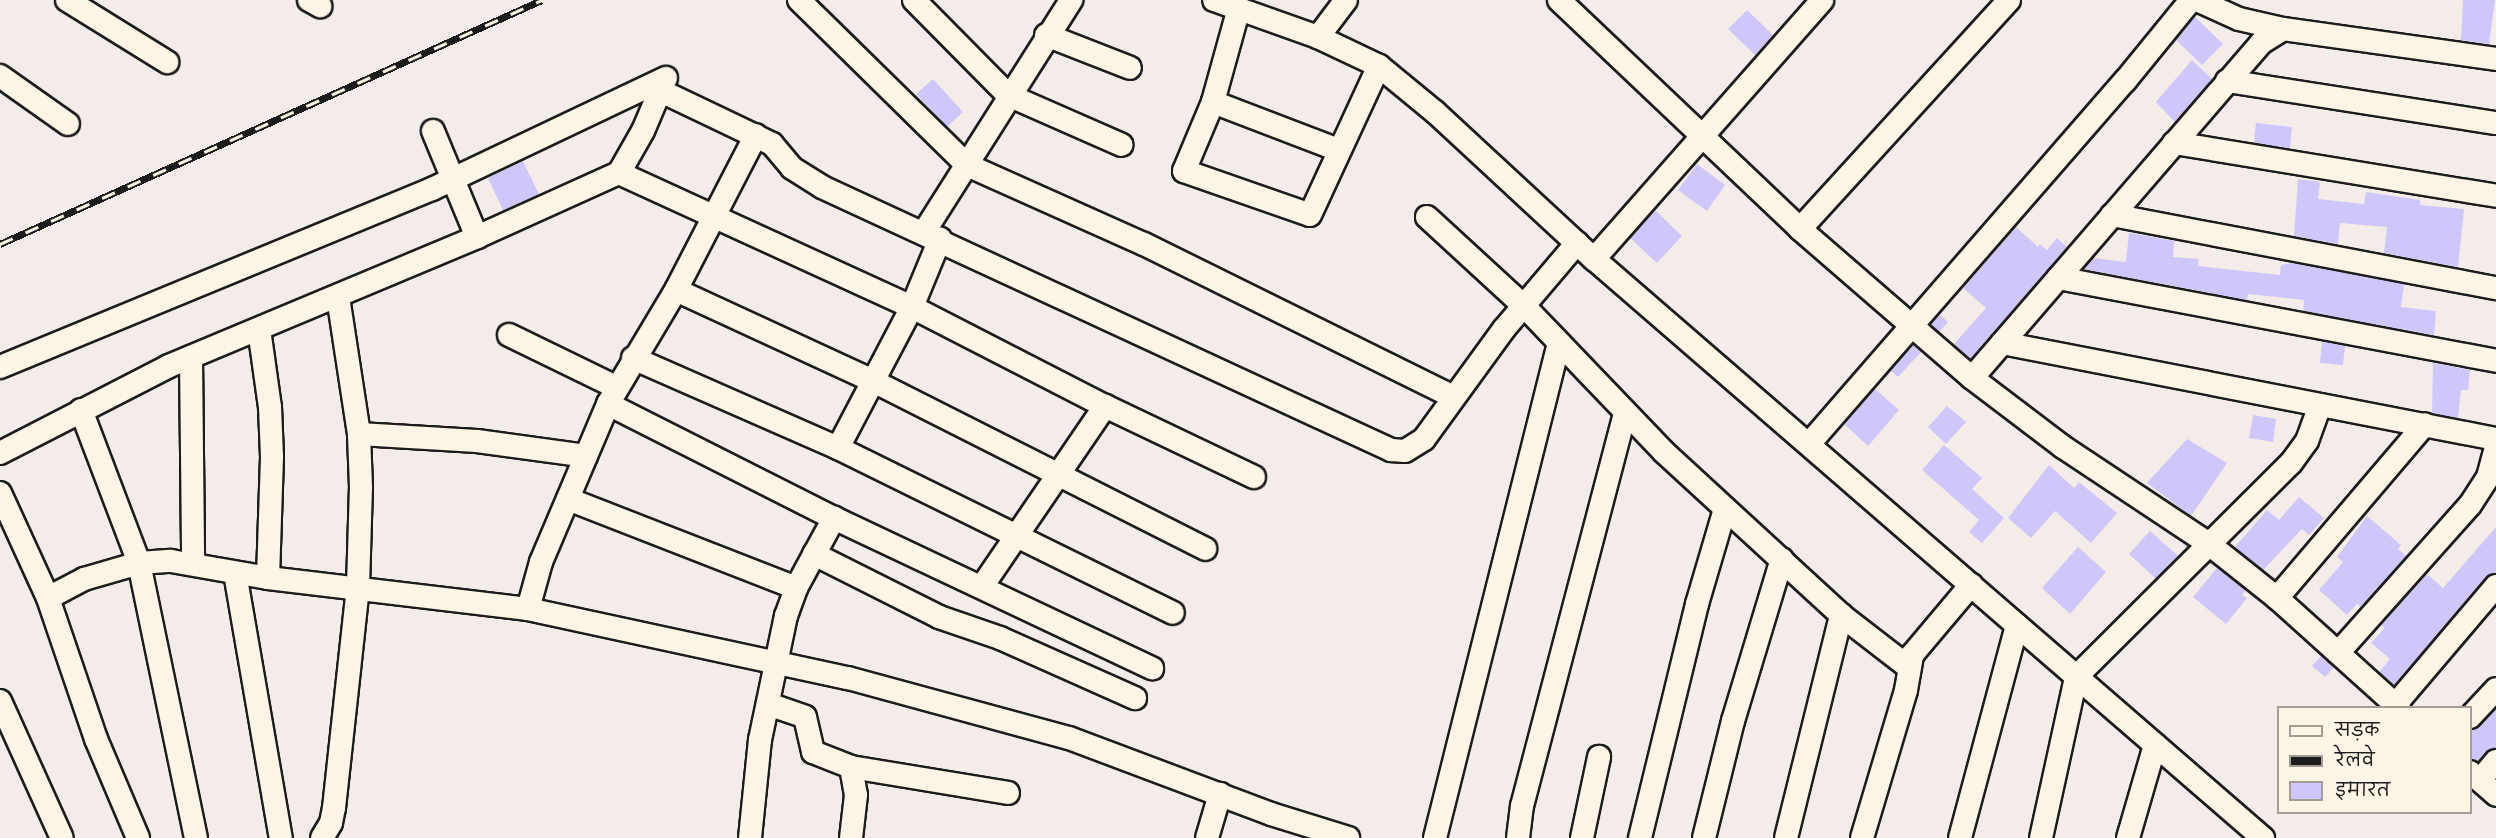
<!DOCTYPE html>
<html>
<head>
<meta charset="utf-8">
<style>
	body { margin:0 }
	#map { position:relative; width:2496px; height:838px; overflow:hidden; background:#f3ece9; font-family:Mynerve,"Playpen Sans Deva",sans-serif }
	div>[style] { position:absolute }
	.building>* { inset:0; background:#cfc7f9 }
	.roads { filter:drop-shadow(2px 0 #1c1c1c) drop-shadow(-2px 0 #1c1c1c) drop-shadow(0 2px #1c1c1c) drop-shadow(0 -2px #1c1c1c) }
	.minor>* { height:22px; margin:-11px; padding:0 11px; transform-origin:11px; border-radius:11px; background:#fcf5e5 }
	.rail>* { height:7px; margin-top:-3.5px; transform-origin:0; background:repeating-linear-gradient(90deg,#fcf5e5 0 14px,#1c1c1c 0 28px); box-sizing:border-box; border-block:2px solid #1c1c1c }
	span { translate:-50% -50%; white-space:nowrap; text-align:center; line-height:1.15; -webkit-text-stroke:6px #fcf5e5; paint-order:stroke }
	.legend { position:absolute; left:2277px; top:706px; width:195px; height:108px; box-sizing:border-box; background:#fcf5e5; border:2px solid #a29e95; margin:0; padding:8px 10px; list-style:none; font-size:18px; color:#1c1c1c }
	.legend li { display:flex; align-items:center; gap:12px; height:30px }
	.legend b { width:30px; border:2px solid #a29e95 }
</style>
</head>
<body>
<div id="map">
	<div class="building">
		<div style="clip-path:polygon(2463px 0,2495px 0,2489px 44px,2461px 40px)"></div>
		<div style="clip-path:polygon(1747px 10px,1773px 35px,1755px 55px,1728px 29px)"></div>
		<div style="clip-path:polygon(2195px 17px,2223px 44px,2202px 65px,2176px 40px)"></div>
		<div style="clip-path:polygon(2192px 60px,2212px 79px,2175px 122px,2156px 102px)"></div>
		<div style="clip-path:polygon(933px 79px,963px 112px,947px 127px,916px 94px)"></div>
		<div style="clip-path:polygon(2256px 123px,2292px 127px,2290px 148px,2254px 143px)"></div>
		<div style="clip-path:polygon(523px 161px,539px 194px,503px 210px,488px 178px)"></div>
		<div style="clip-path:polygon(1697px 164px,1725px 185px,1707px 211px,1678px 190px)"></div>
		<div style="clip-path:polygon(2298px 179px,2320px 182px,2318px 199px,2364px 204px,2366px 192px,2420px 200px,2420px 205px,2464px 209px,2458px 267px,2384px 253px,2387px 227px,2340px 223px,2338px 244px,2294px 236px)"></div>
		<div style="clip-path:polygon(1655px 210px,1682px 236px,1657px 263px,1630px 238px)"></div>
		<div style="clip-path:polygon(2016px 227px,2038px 247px,2040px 244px,2047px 250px,2057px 238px,2067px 247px,1971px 359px,1954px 344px,1986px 308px,1963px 288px)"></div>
		<div style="clip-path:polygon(2129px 233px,2174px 241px,2173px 257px,2199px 259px,2198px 266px,2280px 275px,2281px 265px,2291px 263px,2404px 284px,2401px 307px,2436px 311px,2434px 335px,2303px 311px,2304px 300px,2248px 294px,2247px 300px,2084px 269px,2093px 258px,2126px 262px)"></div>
		<div style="clip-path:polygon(1940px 315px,1948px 322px,1939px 332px,1931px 325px)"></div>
		<div style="clip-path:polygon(2322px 342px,2345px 346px,2343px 365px,2320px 363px)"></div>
		<div style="clip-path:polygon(1913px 345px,1921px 352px,1898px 377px,1891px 371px)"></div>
		<div style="clip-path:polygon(2433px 363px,2470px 370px,2468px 390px,2461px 390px,2458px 418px,2432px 413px)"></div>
		<div style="clip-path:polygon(1875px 389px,1899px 410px,1868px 446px,1844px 424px)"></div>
		<div style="clip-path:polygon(1947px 406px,1966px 422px,1946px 444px,1928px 427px)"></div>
		<div style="clip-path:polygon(2253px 415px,2276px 419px,2273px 442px,2249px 438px)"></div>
		<div style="clip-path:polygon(2187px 439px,2227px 463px,2191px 516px,2147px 483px)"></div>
		<div style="clip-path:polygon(1944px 445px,1982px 478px,1972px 489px,2004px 518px,1982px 543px,1969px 532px,1979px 520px,1922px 470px)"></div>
		<div style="clip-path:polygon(2049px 465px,2074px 488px,2079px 482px,2117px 513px,2091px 543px,2055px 511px,2031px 538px,2008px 518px)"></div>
		<div style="clip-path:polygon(2299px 497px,2324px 518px,2309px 535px,2302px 529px,2263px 570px,2235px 547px,2267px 510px,2279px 520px)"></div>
		<div style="clip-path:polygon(2367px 516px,2401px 545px,2398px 549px,2406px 556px,2361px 607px,2357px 604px,2347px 615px,2319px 590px,2343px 562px,2337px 557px)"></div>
		<div style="clip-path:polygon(2496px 527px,2496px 573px,2486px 577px,2394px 685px,2379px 672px,2390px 659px,2371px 643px,2385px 628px,2381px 625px,2427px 574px,2443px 588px)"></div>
		<div style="clip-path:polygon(2150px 531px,2178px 556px,2156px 579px,2129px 554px)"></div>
		<div style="clip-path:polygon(2078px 547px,2106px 572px,2070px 614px,2042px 588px)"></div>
		<div style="clip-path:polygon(2217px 568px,2246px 590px,2242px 595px,2247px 598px,2226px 624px,2193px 597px)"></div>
		<div style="clip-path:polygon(2321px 656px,2334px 667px,2325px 677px,2312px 666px)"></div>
		<div style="clip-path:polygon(2496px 709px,2496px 748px,2478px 761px,2470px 759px,2470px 730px)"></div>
	</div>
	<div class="roads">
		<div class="minor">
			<div style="left:67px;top:0;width:118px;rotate:31.8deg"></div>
			<div style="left:309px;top:0;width:13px;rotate:29deg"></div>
			<div style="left:799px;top:0;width:235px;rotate:44.5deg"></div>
			<div style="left:967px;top:165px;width:194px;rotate:24.1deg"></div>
			<div style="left:1144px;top:244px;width:343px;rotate:26.3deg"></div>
			<div style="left:914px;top:0;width:134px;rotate:45.3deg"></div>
			<div style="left:1008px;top:95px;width:124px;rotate:23.7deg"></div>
			<div style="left:1214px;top:0;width:110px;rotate:19.6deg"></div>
			<div style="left:1318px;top:37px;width:68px;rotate:25.4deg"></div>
			<div style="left:1379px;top:66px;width:72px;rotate:39.4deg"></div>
			<div style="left:1435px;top:112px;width:217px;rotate:42.8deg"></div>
			<div style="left:1594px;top:259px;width:885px;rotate:40.88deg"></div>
			<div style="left:1559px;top:0;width:332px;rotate:43.5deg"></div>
			<div style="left:1800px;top:229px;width:228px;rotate:40.9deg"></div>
			<div style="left:1972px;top:378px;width:114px;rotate:37.2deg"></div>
			<div style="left:2063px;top:447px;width:175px;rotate:33.6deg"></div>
			<div style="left:2209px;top:544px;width:87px;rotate:38.5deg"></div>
			<div style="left:2277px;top:598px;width:164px;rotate:42deg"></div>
			<div style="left:2197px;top:0;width:46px;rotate:24.3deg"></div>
			<div style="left:2239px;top:19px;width:45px;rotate:12.8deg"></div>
			<div style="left:1239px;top:8px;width:98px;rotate:105.5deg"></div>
			<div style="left:1213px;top:102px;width:75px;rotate:112.8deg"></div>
			<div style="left:1184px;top:171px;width:133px;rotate:19.2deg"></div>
			<div style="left:1310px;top:215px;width:164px;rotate:-65.2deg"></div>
			<div style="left:1046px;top:35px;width:90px;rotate:21.4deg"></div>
			<div style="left:1318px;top:37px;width:46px;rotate:-52.9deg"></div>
			<div style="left:0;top:76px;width:83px;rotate:35.2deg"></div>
			<div style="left:2227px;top:81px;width:272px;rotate:8.9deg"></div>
			<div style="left:661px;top:91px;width:123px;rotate:25.5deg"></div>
			<div style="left:772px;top:144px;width:31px;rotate:50deg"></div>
			<div style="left:792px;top:168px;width:36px;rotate:32deg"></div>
			<div style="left:822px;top:187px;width:627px;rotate:24.81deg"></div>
			<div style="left:1391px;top:450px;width:14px;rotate:4deg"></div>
			<div style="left:1405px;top:451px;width:22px;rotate:-32deg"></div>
			<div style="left:1424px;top:439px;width:136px;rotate:-54deg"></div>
			<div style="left:1504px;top:329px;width:113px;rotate:-49.7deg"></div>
			<div style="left:1213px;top:102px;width:135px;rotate:20.9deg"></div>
			<div style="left:433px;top:131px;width:115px;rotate:67.5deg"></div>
			<div style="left:2174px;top:143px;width:326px;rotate:9.3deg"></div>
			<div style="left:619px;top:173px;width:322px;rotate:24.6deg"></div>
			<div style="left:912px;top:307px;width:217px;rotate:27.2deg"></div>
			<div style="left:1105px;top:406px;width:165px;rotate:25.5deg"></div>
			<div style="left:2112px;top:215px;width:391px;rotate:10.8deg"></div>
			<div style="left:1427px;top:217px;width:133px;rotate:42.6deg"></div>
			<div style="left:1525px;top:307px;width:201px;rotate:46.2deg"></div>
			<div style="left:1664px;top:452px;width:241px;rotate:42.6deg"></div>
			<div style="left:1841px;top:615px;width:83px;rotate:37.7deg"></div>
			<div style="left:1800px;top:229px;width:310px;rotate:-47.6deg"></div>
			<div style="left:924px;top:232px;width:275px;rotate:-57.6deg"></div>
			<div style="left:1594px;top:259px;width:345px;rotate:-48.6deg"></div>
			<div style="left:2058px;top:278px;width:446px;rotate:10.7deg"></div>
			<div style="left:676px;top:290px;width:174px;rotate:-62.7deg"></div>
			<div style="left:259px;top:329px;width:79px;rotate:82deg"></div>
			<div style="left:270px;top:407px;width:50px;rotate:87.7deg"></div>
			<div style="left:272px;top:457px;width:121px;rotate:91.9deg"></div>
			<div style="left:509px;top:335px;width:119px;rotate:25.9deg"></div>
			<div style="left:2002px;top:343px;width:503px;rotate:11deg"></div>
			<div style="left:191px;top:357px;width:206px;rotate:89.4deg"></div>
			<div style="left:633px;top:358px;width:224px;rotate:23.7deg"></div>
			<div style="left:838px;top:448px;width:373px;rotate:26.2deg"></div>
			<div style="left:0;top:367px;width:467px;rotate:-22.4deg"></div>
			<div style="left:432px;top:189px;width:259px;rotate:-25.4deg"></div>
			<div style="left:1972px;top:378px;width:442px;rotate:-49.2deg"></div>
			<div style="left:2261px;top:43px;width:26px;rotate:-32deg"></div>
			<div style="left:2283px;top:29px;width:215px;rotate:8deg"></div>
			<div style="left:608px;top:404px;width:253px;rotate:26.8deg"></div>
			<div style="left:834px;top:518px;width:352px;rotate:25.3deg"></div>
			<div style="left:81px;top:410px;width:164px;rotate:69.2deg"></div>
			<div style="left:139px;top:563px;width:281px;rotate:78.3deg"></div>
			<div style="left:359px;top:434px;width:118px;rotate:3.4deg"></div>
			<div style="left:477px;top:441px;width:110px;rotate:7.8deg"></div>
			<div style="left:1809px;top:444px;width:481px;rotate:-49deg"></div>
			<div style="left:2125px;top:81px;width:104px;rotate:-50.8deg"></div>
			<div style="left:838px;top:448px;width:159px;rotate:-62.3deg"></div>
			<div style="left:912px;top:307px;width:74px;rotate:-67.6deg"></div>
			<div style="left:0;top:453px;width:190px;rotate:-27.2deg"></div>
			<div style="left:169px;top:366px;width:334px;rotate:-22.7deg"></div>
			<div style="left:477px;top:237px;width:156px;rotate:-24.3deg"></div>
			<div style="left:619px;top:173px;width:48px;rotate:-60.3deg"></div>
			<div style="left:643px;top:131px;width:56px;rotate:-67.1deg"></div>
			<div style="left:0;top:493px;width:115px;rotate:65.4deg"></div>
			<div style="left:48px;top:598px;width:149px;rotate:71.2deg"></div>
			<div style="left:96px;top:739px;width:108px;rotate:67deg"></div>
			<div style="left:568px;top:499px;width:245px;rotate:21.3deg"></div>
			<div style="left:814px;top:554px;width:140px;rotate:26.7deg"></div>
			<div style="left:939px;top:617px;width:65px;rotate:19deg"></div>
			<div style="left:1000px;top:638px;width:148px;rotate:24deg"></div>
			<div style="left:235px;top:573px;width:269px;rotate:80.2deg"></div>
			<div style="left:983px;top:585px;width:217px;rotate:-55.7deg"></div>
			<div style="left:48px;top:598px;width:41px;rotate:-27.8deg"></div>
			<div style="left:84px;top:579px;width:57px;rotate:-16.2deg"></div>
			<div style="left:139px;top:563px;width:32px;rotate:-4deg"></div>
			<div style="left:171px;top:561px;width:98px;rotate:9.9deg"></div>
			<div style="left:268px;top:578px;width:262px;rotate:6.8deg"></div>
			<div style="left:528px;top:609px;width:327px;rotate:12.2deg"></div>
			<div style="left:848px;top:678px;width:229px;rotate:15.2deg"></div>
			<div style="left:1069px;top:738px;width:216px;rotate:20.6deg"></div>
			<div style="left:1271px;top:814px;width:81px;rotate:17.3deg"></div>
			<div style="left:2277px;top:598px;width:228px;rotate:-49.6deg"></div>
			<div style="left:528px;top:609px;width:49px;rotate:-74.5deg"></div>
			<div style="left:541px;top:562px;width:172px;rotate:-67deg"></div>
			<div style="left:608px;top:404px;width:133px;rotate:-59.2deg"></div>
			<div style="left:676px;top:290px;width:219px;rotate:24.8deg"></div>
			<div style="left:875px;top:382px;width:370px;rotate:26.8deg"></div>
			<div style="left:2338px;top:653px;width:198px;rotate:-48.3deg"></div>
			<div style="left:2470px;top:505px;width:33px;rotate:-57deg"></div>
			<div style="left:2488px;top:477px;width:30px;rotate:-75deg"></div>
			<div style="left:0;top:701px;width:150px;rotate:65.7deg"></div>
			<div style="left:768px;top:704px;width:39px;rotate:19deg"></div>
			<div style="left:805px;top:717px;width:36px;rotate:77deg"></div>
			<div style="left:813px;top:752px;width:41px;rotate:21.5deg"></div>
			<div style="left:851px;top:767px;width:28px;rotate:80deg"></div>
			<div style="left:856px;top:795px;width:43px;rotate:96.6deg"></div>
			<div style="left:2395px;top:705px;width:156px;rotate:-49.7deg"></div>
			<div style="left:2470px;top:717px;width:38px;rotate:-47deg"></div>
			<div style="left:851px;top:767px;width:159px;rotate:9.4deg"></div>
			<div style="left:2470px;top:772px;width:35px;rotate:41deg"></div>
			<div style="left:2480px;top:780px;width:25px;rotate:-50deg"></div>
			<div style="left:322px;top:838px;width:17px;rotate:-59deg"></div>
			<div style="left:331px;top:823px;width:15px;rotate:-79deg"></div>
			<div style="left:334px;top:808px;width:222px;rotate:-83.8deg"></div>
			<div style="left:358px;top:587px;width:100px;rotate:-88.3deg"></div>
			<div style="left:361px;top:487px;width:53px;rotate:-92.2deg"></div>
			<div style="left:359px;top:434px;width:140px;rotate:-98.7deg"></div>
			<div style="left:750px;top:838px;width:99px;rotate:-84.2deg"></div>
			<div style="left:760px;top:740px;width:127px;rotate:-78.2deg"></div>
			<div style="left:786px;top:616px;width:30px;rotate:-70deg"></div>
			<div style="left:796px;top:588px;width:80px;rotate:-61.5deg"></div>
			<div style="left:1207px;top:838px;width:46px;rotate:-73.5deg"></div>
			<div style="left:1435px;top:838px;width:510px;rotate:-75.94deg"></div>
			<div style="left:1518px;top:838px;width:32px;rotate:-83deg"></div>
			<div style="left:1522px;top:806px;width:407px;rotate:-75.3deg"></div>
			<div style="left:1582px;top:838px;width:83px;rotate:-78.1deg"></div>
			<div style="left:1640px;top:838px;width:241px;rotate:-76.3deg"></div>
			<div style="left:1697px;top:604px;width:99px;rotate:-73.6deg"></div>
			<div style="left:1704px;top:838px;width:121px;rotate:-76.1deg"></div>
			<div style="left:1733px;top:721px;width:169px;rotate:-73.2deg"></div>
			<div style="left:1786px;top:838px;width:230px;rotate:-76.1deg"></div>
			<div style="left:1862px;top:838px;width:154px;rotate:-73.4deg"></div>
			<div style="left:1906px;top:690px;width:36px;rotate:-80deg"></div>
			<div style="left:1912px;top:655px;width:92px;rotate:-49.9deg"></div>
			<div style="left:1960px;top:838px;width:220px;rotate:-75deg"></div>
			<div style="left:2041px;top:838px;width:165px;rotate:-77.7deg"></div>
			<div style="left:2076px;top:677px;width:303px;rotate:-44.9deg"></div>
			<div style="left:2291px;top:463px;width:27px;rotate:-54deg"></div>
			<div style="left:2307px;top:441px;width:38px;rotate:-70deg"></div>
			<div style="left:2128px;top:838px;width:97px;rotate:-73.8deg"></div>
		</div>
	</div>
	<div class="rail">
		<div style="left:0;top:244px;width:594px;rotate:-24.24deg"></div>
	</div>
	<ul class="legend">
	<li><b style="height:8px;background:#fcf5e5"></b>सड़क</li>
	<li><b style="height:8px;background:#1c1c1c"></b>रेलवे</li>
	<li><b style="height:16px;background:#cfc7f9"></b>इमारत</li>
	</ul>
</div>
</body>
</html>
